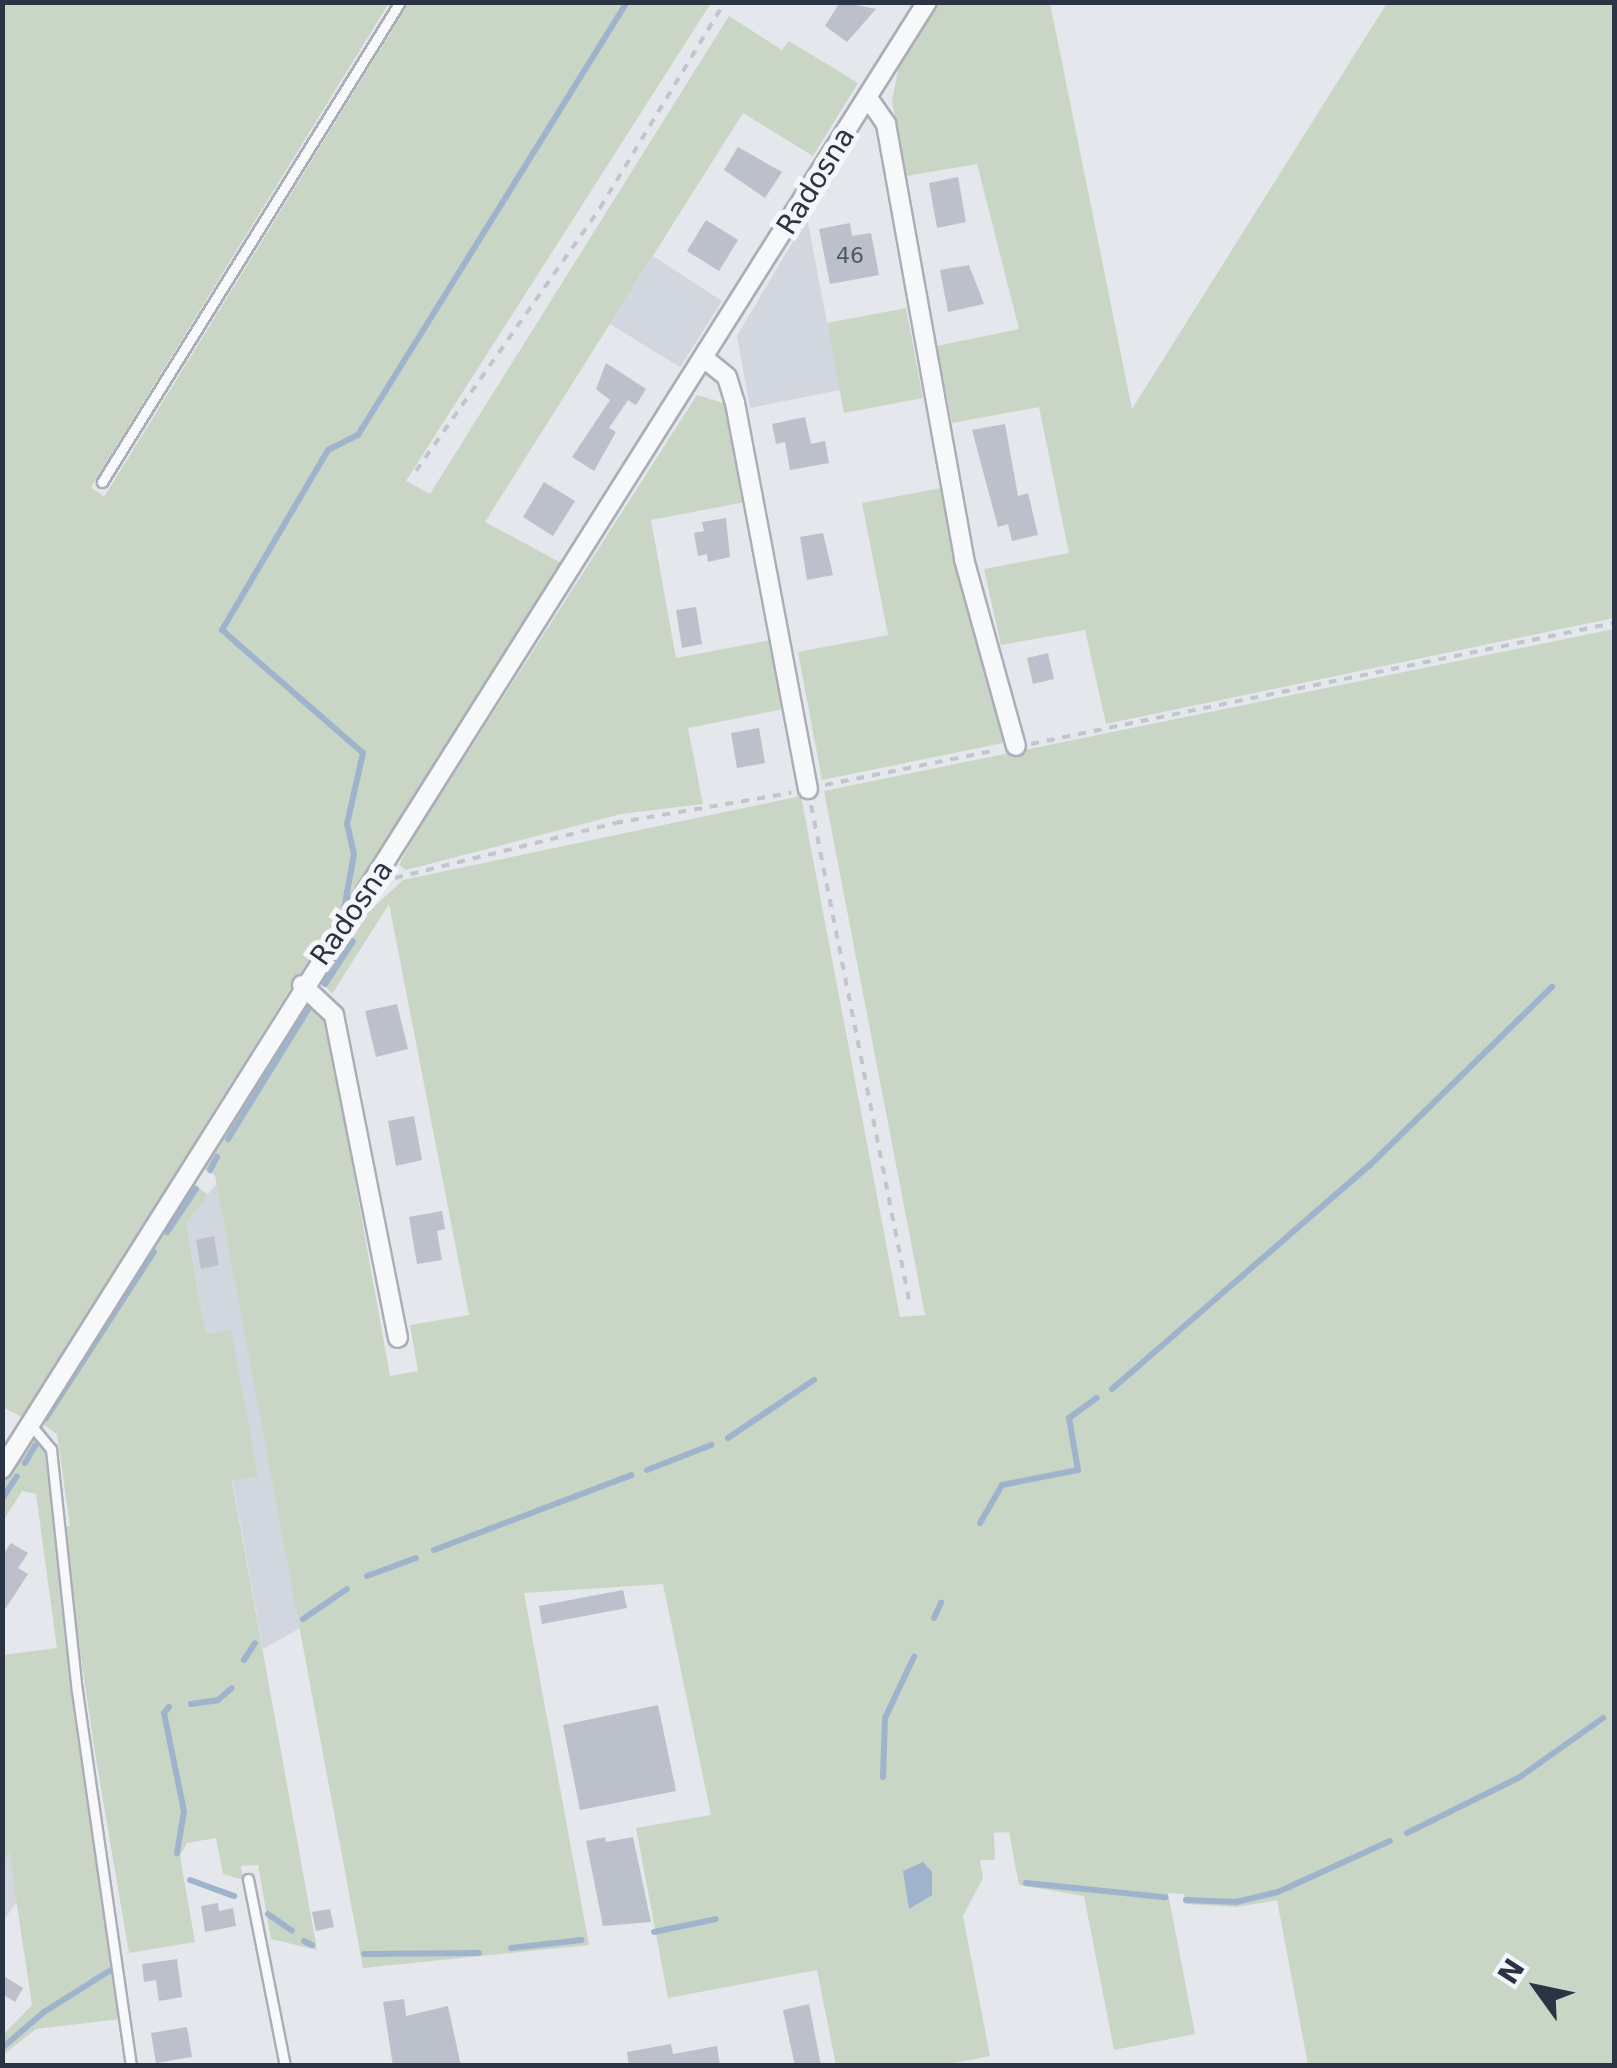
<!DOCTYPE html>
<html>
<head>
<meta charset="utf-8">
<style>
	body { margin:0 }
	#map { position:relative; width:1617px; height:2068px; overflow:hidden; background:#e4e7ec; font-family:"DejaVu Sans",sans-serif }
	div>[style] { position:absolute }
	.built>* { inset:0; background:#d2d6de }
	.green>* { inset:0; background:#c9d6c5 }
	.water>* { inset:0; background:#9fb4cc }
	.stream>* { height:6px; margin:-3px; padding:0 3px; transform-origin:3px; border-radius:3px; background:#9fb4cc }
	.building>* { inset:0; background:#bbc0ca }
	.path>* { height:4px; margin-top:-2px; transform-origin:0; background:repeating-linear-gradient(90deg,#c2c5cb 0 8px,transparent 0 16px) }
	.roads { filter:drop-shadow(2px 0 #a9aeb7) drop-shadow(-2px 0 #a9aeb7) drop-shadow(0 2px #a9aeb7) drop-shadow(0 -2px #a9aeb7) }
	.lane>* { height:9px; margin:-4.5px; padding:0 4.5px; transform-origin:4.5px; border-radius:4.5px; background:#f7f8fa }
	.street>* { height:18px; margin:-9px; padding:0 9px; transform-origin:9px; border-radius:9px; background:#f7f8fa }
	span { translate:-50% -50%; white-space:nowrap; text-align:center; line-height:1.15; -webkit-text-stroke:10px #f4f6f9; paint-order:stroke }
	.number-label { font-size:22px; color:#4f5766 }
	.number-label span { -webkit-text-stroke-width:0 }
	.street-label { font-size:28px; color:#2b3445 }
	.frame { position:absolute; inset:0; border:5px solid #2b3445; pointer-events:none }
	.north { position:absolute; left:1487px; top:1938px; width:100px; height:100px; -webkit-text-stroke:8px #f4f6f9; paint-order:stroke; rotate:303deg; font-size:28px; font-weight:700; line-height:40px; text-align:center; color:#2b3445 }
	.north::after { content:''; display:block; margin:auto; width:35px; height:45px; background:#2b3445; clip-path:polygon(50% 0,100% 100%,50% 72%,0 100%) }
</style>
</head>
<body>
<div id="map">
	<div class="built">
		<div style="clip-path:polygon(807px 218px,840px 390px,750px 408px,737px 336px)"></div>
		<div style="clip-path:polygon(653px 256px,722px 301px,680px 367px,610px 324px)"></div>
		<div style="clip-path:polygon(217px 1183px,300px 1628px,263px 1649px,186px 1222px)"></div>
		<div style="clip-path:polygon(9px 1851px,17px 1902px,3px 1921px,3px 1861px)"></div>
	</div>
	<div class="green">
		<div style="clip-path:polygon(2px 3px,389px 3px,91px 487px,104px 497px,409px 3px,711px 3px,406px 481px,430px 494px,729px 16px,782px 50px,789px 41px,858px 83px,813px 156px,743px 113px,485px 522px,567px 566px,292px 986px,22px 1417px,2px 1407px)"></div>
		<div style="clip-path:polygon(936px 3px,1050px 3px,1132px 409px,1387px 3px,1614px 3px,1614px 618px,1106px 724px,1085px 630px,1001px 645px,984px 569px,1069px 553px,1039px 407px,952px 423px,937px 346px,1019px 329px,977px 164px,906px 176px,892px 101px,899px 64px)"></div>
		<div style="clip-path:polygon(906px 308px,923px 398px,844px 413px,827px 323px)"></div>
		<div style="clip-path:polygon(697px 395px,726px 404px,745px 502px,651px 520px,676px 658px,771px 640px,784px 709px,688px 728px,703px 804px,621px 814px,406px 870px,399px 865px,415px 835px)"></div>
		<div style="clip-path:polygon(941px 488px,1003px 743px,822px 780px,798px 652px,888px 635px,862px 503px)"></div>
		<div style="clip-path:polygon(1614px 629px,1614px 2065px,1308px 2065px,1277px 1900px,1237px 1907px,1185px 1904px,1184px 1894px,1168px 1893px,1195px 2034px,1114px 2050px,1084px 1896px,1019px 1885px,1009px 1832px,994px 1833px,995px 1860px,980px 1860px,983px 1878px,963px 1916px,990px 2056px,945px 2065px,836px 2065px,817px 1970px,668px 1998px,636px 1828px,711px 1815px,663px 1584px,524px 1593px,589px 1945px,363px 1968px,215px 1175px,202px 1168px,302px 997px,324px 1008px,390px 1376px,418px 1371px,410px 1325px,469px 1315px,389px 904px,332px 994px,316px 974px,346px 933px,403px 880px,801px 796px,900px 1317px,925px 1315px,824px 791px)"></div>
		<div style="clip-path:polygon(192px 1183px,208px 1195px,186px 1223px,206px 1334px,231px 1330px,258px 1476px,232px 1481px,317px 1950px,271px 1939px,258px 1865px,241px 1866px,243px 1880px,223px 1874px,216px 1838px,187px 1843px,180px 1856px,195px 1942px,129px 1953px,95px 1753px,62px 1528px,70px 1526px,57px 1434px,44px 1425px,44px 1411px)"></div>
		<div style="clip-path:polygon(35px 1435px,45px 1453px,121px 2019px,36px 2029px,3px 2055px,3px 2035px,32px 2005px,9px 1852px,3px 1861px,2px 1655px,57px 1648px,36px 1494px,22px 1491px,3px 1521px,3px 1482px)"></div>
	</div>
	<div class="water">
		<div style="clip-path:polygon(923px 1862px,932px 1872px,932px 1895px,909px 1909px,903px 1871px)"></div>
	</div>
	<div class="stream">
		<div style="left:344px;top:909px;width:56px;rotate:-79.7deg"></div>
		<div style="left:354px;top:854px;width:31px;rotate:-103deg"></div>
		<div style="left:347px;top:824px;width:73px;rotate:-77.3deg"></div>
		<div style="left:363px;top:753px;width:187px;rotate:-138.9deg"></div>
		<div style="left:222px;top:630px;width:209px;rotate:-59.5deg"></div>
		<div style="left:328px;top:450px;width:34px;rotate:-27deg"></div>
		<div style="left:358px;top:435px;width:510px;rotate:-58.15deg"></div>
		<div style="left:325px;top:984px;width:51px;rotate:-56.9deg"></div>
		<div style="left:228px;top:1139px;width:156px;rotate:-58.3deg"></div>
		<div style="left:210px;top:1170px;width:15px;rotate:-62deg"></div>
		<div style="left:167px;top:1232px;width:52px;rotate:-56deg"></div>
		<div style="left:1112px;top:1389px;width:342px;rotate:-41deg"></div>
		<div style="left:1370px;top:1165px;width:255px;rotate:-44.4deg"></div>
		<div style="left:46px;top:1418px;width:198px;rotate:-57deg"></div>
		<div style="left:728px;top:1438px;width:104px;rotate:-34deg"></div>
		<div style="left:25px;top:1463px;width:20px;rotate:-60deg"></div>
		<div style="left:647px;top:1470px;width:69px;rotate:-21.3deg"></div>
		<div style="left:2px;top:1499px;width:27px;rotate:-57deg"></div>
		<div style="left:980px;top:1523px;width:44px;rotate:-59.9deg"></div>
		<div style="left:1002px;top:1485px;width:77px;rotate:-11.2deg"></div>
		<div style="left:1078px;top:1470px;width:53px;rotate:-99.8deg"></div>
		<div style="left:1069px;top:1418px;width:34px;rotate:-36deg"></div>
		<div style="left:434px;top:1550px;width:211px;rotate:-20.8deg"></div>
		<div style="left:367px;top:1576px;width:52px;rotate:-20.2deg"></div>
		<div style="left:934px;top:1618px;width:17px;rotate:-65deg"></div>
		<div style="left:303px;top:1619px;width:53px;rotate:-34.3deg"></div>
		<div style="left:244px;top:1660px;width:20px;rotate:-57deg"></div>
		<div style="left:191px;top:1704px;width:27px;rotate:-8deg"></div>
		<div style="left:218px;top:1700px;width:18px;rotate:-41deg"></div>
		<div style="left:169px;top:1707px;width:8px;rotate:130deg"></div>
		<div style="left:164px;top:1713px;width:100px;rotate:78.5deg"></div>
		<div style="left:184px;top:1811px;width:43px;rotate:99.5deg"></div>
		<div style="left:883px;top:1777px;width:59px;rotate:-88.1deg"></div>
		<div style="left:885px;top:1718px;width:68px;rotate:-64.6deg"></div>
		<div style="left:1407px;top:1833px;width:126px;rotate:-26.4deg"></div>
		<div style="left:1520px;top:1777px;width:102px;rotate:-35.4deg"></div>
		<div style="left:190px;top:1880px;width:47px;rotate:20deg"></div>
		<div style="left:1026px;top:1883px;width:140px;rotate:5.8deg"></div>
		<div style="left:1186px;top:1900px;width:50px;rotate:2.3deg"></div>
		<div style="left:1236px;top:1902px;width:43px;rotate:-13.4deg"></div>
		<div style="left:1278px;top:1892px;width:123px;rotate:-24.5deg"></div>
		<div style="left:268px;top:1914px;width:29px;rotate:35deg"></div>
		<div style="left:654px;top:1932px;width:63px;rotate:-11.8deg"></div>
		<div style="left:304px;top:1941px;width:9px;rotate:27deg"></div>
		<div style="left:511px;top:1948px;width:71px;rotate:-6.4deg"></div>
		<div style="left:364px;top:1954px;width:115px;rotate:-0.5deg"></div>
		<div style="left:2px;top:2048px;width:55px;rotate:-40.6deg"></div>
		<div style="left:44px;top:2012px;width:77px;rotate:-32.2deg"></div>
	</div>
	<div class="building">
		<div style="clip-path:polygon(840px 2px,876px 9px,847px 42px,825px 26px)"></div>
		<div style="clip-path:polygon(738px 147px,782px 172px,765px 198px,724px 170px)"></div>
		<div style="clip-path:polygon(958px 177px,966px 222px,937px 228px,929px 183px)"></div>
		<div style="clip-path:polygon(706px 220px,738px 240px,719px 271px,687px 251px)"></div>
		<div style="clip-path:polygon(850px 223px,852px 236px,871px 233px,879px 275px,830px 284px,819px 229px)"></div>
		<div style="clip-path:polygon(969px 265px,984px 304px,948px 312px,940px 270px)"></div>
		<div style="clip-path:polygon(606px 363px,646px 389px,636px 405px,628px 400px,609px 428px,616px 432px,594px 471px,572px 457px,610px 400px,596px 389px)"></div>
		<div style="clip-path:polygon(805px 417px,811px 444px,825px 441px,829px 463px,790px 470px,785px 442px,776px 444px,772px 424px)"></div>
		<div style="clip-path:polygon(1005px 424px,1018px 496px,1028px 493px,1038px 535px,1012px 541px,1008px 524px,998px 527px,972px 430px)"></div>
		<div style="clip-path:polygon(544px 482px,575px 501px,553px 536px,523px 517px)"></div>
		<div style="clip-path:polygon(726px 518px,730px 557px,708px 562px,707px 554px,698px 556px,694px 533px,704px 531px,702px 522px)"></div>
		<div style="clip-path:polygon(823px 533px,833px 575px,807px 580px,800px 537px)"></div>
		<div style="clip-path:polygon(696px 607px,702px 644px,682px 648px,676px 610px)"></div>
		<div style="clip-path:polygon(1048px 653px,1054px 679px,1033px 684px,1027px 658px)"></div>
		<div style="clip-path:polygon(759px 728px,765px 763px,737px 768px,731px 733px)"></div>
		<div style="clip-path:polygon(397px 1004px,408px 1049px,376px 1057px,365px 1011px)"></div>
		<div style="clip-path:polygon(414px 1116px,422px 1160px,396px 1166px,388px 1121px)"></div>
		<div style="clip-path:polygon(442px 1211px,445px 1229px,437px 1231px,442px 1260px,417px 1264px,409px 1217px)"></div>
		<div style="clip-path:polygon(214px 1236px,219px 1265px,201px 1269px,196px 1240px)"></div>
		<div style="clip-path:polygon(11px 1543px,28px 1553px,18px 1568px,28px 1574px,2px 1614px,2px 1556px)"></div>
		<div style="clip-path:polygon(623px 1590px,627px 1608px,542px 1624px,539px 1606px)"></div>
		<div style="clip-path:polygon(658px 1705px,676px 1791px,580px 1810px,563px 1725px)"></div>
		<div style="clip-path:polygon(605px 1837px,606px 1842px,633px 1837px,651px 1922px,603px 1926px,586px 1841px)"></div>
		<div style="clip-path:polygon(218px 1903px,219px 1911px,233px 1908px,236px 1926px,205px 1932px,201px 1906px)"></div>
		<div style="clip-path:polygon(330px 1909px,334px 1927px,316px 1931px,312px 1912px)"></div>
		<div style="clip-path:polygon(177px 1959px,182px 1997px,159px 2001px,156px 1980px,144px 1982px,142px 1964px)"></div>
		<div style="clip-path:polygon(2px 1975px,23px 1988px,15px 2002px,2px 1994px)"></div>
		<div style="clip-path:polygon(404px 1999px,406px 2016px,448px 2006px,461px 2066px,393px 2066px,383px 2002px)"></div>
		<div style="clip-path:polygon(809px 2004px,821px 2066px,795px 2066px,783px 2010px)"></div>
		<div style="clip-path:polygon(187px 2027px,192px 2057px,156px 2063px,151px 2033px)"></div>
		<div style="clip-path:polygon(671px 2044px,673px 2054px,717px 2046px,720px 2066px,629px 2066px,627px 2052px)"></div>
	</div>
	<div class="path">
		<div style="left:416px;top:471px;width:321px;rotate:-55deg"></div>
		<div style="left:600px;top:208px;width:241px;rotate:-58.8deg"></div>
		<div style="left:1031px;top:744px;width:595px;rotate:-11.73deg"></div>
		<div style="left:825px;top:785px;width:176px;rotate:-11.5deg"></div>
		<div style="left:811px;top:805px;width:510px;rotate:78.8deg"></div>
		<div style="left:395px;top:878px;width:227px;rotate:-14deg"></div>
		<div style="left:615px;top:823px;width:179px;rotate:-9.7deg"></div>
	</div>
	<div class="roads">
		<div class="lane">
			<div style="left:102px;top:482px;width:565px;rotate:-58.17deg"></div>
			<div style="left:30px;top:1424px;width:33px;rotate:50deg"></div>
			<div style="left:51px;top:1449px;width:243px;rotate:83.9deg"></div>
			<div style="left:77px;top:1691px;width:379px;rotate:81.8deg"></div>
			<div style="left:248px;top:1879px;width:191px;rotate:78.8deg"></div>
		</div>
		<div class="street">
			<div style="left:868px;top:98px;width:32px;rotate:55deg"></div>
			<div style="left:886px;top:124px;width:442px;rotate:79.8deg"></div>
			<div style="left:964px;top:559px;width:194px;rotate:74.5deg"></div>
			<div style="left:705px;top:359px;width:28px;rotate:39deg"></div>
			<div style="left:727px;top:377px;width:27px;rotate:73deg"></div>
			<div style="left:735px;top:403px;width:393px;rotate:79.3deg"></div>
			<div style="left:302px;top:985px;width:44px;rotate:43.2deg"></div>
			<div style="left:334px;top:1015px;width:329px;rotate:78.8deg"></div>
			<div style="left:2px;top:1469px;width:1734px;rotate:-57.77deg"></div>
		</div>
	</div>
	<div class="number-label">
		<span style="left:850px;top:256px">46</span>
	</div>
	<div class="street-label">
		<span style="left:816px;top:181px;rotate:-58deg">Radosna</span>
		<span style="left:352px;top:913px;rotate:-55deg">Radosna</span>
	</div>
	<div class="frame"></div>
	<div class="north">N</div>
</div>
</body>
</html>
